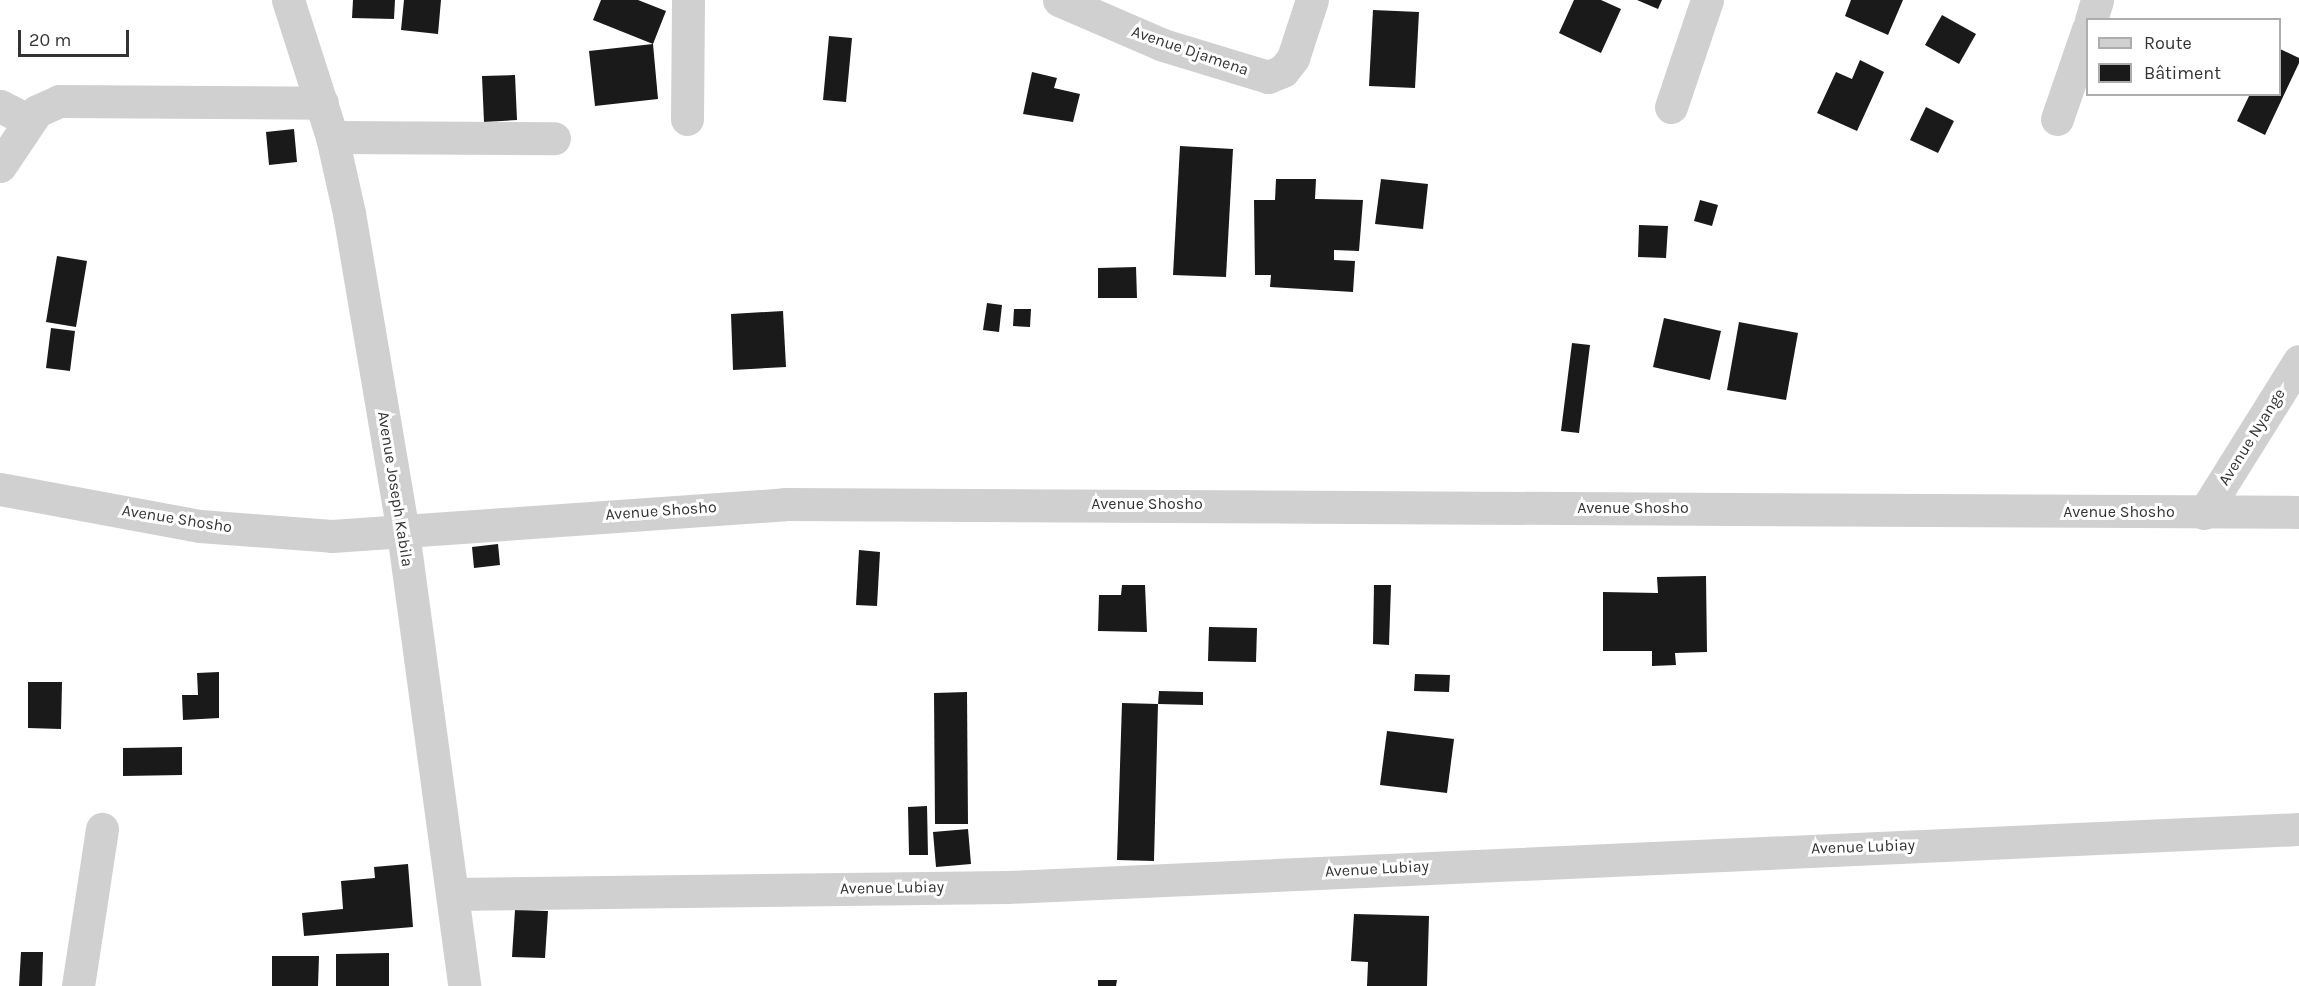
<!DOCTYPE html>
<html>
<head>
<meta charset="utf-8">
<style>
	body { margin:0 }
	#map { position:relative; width:2299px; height:986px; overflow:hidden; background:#fff; font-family:Karla,sans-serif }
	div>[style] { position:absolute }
	.building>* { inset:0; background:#1a1a1a }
	.street>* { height:33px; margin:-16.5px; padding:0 16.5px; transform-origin:16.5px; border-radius:16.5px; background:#d0d0d0 }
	span { translate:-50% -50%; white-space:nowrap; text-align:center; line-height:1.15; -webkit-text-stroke:6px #fff; paint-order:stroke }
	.street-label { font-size:16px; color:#333 }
	.legend { position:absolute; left:2086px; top:18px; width:195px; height:78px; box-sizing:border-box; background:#fff; border:2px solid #adadad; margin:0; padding:8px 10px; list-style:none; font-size:18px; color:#333 }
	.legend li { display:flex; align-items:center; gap:12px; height:30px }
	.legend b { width:30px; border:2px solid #adadad }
	.scale { position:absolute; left:18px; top:30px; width:111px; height:27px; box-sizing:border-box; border:3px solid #333; border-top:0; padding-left:8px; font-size:18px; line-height:21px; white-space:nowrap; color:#333; -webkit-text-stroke:4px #fff; paint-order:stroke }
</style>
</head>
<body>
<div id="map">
	<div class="building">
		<div style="clip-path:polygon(353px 0,395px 0,394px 19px,352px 18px)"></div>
		<div style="clip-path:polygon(404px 0,441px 0,438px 34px,401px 30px)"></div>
		<div style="clip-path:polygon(601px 0,638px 0,666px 11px,653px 44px,593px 20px)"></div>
		<div style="clip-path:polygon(1574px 0,1601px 0,1621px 9px,1601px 53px,1559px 33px)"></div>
		<div style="clip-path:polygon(1637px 0,1662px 0,1658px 9px)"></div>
		<div style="clip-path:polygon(1851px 0,1903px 0,1888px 35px,1845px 16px)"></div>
		<div style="clip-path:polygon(1373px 10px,1419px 12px,1415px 88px,1369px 86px)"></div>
		<div style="clip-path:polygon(1942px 15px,1976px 34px,1959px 64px,1925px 45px)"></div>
		<div style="clip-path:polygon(829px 36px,852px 38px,846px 102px,823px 100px)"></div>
		<div style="clip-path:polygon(653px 44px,658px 99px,595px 106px,589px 51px)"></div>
		<div style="clip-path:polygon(2280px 49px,2299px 58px,2299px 63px,2265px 135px,2237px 121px,2250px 94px,2280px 94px)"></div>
		<div style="clip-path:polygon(1860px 60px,1884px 72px,1857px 131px,1817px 113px,1836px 72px,1852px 79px)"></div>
		<div style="clip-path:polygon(1032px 72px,1057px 78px,1054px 88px,1080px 94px,1073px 122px,1023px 114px)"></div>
		<div style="clip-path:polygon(515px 75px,517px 120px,484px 122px,482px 76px)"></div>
		<div style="clip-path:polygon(1926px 107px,1954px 121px,1938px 153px,1910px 140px)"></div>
		<div style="clip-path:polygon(294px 129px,297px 162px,269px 165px,266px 132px)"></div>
		<div style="clip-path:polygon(1180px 146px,1233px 149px,1226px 277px,1173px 275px)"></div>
		<div style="clip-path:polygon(1276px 179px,1316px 179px,1315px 199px,1363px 200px,1359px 251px,1334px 250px,1334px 260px,1355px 261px,1353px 292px,1270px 287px,1271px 275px,1255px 275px,1254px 200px,1275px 200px)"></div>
		<div style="clip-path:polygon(1381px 179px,1428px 184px,1423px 229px,1375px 224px)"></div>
		<div style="clip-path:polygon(1700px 200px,1718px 205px,1712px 226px,1694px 221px)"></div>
		<div style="clip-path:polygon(1639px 225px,1668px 226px,1666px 258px,1638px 257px)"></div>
		<div style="clip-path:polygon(57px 256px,87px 261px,76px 327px,46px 322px)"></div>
		<div style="clip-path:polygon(1136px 267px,1137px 298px,1098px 298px,1098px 268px)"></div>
		<div style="clip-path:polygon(987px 303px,1002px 305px,999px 332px,983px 330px)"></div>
		<div style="clip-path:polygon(1014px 309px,1031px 309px,1030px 327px,1013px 326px)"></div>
		<div style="clip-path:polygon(783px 311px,786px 367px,733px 370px,731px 314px)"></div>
		<div style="clip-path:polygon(1664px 318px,1721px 331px,1710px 380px,1653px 367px)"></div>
		<div style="clip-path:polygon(1739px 322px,1798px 333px,1786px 400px,1727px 390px)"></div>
		<div style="clip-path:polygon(51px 328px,75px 331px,70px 371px,46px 368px)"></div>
		<div style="clip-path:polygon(1572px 343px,1590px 345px,1579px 433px,1561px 431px)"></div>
		<div style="clip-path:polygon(498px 544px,500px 565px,474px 568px,472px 547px)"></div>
		<div style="clip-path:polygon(859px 550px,880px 552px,877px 606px,856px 605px)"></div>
		<div style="clip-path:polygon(1706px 576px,1707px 652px,1675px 653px,1676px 665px,1652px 666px,1652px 651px,1603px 651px,1603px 592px,1658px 593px,1657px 577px)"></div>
		<div style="clip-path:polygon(1122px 585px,1145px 585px,1147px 632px,1098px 631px,1099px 595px,1121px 595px)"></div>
		<div style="clip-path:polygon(1374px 585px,1391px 585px,1389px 645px,1373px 644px)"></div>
		<div style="clip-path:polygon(1209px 627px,1257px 628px,1256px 662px,1208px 661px)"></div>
		<div style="clip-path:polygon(219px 672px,219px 718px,183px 720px,182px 695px,198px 695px,197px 673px)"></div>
		<div style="clip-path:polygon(1415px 674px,1450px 675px,1449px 692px,1414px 691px)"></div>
		<div style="clip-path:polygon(28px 682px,62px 682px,61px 729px,28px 728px)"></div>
		<div style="clip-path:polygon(1159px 691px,1203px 692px,1203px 705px,1158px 704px,1154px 861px,1117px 860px,1122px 703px,1158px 704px)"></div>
		<div style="clip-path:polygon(967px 692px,968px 824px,935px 824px,934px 693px)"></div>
		<div style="clip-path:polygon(1387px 731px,1454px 739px,1447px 793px,1380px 785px)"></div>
		<div style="clip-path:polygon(182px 747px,182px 775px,123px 776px,123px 748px)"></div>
		<div style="clip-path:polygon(927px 806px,928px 855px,909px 855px,908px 807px)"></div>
		<div style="clip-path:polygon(968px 829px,971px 864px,936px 867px,933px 832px)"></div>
		<div style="clip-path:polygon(408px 864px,413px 927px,304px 936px,302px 913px,343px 909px,341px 881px,375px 878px,374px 867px)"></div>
		<div style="clip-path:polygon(515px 910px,548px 911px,545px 958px,512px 957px)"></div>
		<div style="clip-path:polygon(1354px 914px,1429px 916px,1427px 986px,1367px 986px,1368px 962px,1351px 961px)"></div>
		<div style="clip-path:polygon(21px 952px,43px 952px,42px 986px,19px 986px)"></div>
		<div style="clip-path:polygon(389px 953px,389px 986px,336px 986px,336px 954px)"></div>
		<div style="clip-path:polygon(272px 956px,319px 956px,318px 986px,272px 986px)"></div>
		<div style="clip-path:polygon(1098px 980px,1117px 980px,1116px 986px,1098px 986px)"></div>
	</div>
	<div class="street">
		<div style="left:288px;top:0;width:144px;rotate:72.2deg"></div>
		<div style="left:332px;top:137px;width:78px;rotate:77.4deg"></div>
		<div style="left:349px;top:213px;width:324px;rotate:80.4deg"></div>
		<div style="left:403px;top:532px;width:458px;rotate:82.3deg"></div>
		<div style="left:1059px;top:0;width:113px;rotate:23.4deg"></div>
		<div style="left:1163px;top:45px;width:110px;rotate:16.9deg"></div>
		<div style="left:1268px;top:77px;width:16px;rotate:-22deg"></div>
		<div style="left:1283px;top:71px;width:16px;rotate:-52deg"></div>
		<div style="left:1293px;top:58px;width:61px;rotate:-71.9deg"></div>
		<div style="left:2091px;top:20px;width:21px;rotate:-73deg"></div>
		<div style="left:0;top:106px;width:33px;rotate:27deg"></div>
		<div style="left:1671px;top:107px;width:113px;rotate:-71.4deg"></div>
		<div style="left:687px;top:119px;width:119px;rotate:-89.5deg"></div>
		<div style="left:2057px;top:119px;width:95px;rotate:-71deg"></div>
		<div style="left:332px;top:137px;width:222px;rotate:0.3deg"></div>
		<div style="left:0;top:166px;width:66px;rotate:-56.1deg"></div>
		<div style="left:37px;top:111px;width:24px;rotate:-24deg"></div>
		<div style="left:59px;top:101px;width:263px;rotate:0.4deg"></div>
		<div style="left:0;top:489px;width:203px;rotate:10.5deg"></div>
		<div style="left:200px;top:526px;width:132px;rotate:4.3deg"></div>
		<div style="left:332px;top:536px;width:454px;rotate:-4deg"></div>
		<div style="left:785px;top:504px;width:1514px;rotate:0.3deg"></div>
		<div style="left:2204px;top:513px;width:179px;rotate:-58deg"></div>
		<div style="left:455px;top:894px;width:553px;rotate:-0.73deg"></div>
		<div style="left:1008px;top:887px;width:1292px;rotate:-2.57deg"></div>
		<div style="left:78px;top:986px;width:159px;rotate:-81.3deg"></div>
	</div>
	<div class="street-label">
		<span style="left:1190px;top:51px;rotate:19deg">Avenue Djamena</span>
		<span style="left:2252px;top:437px;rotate:-58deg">Avenue Nyange</span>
		<span style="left:395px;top:489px;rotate:81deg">Avenue Joseph Kabila</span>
		<span style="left:1147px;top:504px">Avenue Shosho</span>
		<span style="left:1633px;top:508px">Avenue Shosho</span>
		<span style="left:661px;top:511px;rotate:-4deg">Avenue Shosho</span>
		<span style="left:2119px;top:512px">Avenue Shosho</span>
		<span style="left:177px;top:519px;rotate:9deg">Avenue Shosho</span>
		<span style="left:1863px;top:847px;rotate:-2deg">Avenue Lubiay</span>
		<span style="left:1377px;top:869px;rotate:-3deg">Avenue Lubiay</span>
		<span style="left:892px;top:888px;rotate:-1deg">Avenue Lubiay</span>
	</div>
	<ul class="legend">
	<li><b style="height:8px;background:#d0d0d0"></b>Route</li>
	<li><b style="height:16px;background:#1a1a1a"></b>Bâtiment</li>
	</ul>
	<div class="scale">20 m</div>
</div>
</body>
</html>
